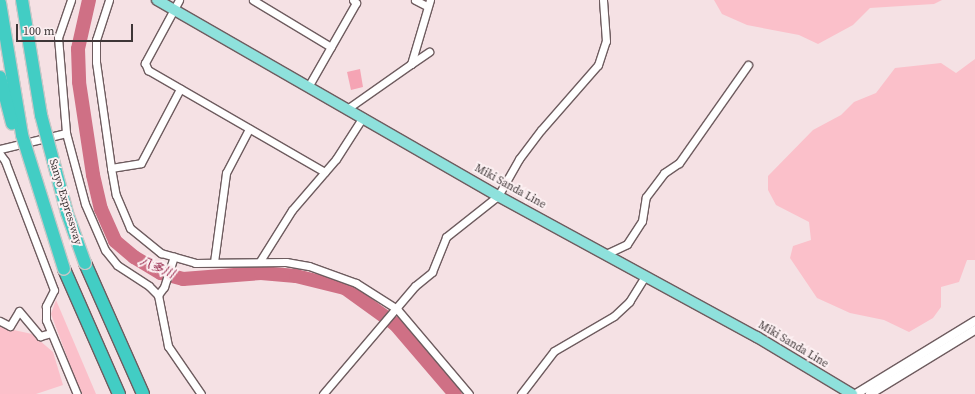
<!DOCTYPE html>
<html>
<head>
<meta charset="utf-8">
<style>
	body { margin:0 }
	#map { position:relative; width:975px; height:394px; overflow:hidden; background:#f5e1e4; font-family:"Source Serif 4","Noto Sans JP",serif }
	div>[style] { position:absolute }
	.green>* { inset:0; background:#fbc0ca }
	.river>* { height:14px; margin:-7px; padding:0 7px; transform-origin:7px; border-radius:7px; background:#cf7085 }
	.building>* { inset:0; background:#f5a4b4 }
	.roads { filter:drop-shadow(1px 0 #6e5c5f) drop-shadow(-1px 0 #6e5c5f) drop-shadow(0 1px #6e5c5f) drop-shadow(0 -1px #6e5c5f) }
	.minor>* { height:7px; margin:-3.5px; padding:0 3.5px; transform-origin:3.5px; border-radius:3.5px; background:#fff }
	.tertiary>* { height:8px; margin:-4px; padding:0 4px; transform-origin:4px; border-radius:4px; background:#fff }
	.primary>* { height:10px; margin:-5px; padding:0 5px; transform-origin:5px; border-radius:5px; background:#8ee1dc }
	.motorway>* { height:12px; margin:-6px; padding:0 6px; transform-origin:6px; border-radius:6px; background:#42cdc4 }
	.bridges { filter:drop-shadow(1px 0 #c9c7c7) drop-shadow(-1px 0 #c9c7c7) drop-shadow(0 1px #c9c7c7) drop-shadow(0 -1px #c9c7c7) }
	.motorway-bridge>* { height:12px; margin:-6px; padding:0 6px; transform-origin:6px; border-radius:6px; background:#42cdc4 }
	span { translate:-50% -50%; white-space:nowrap; text-align:center; line-height:1.15; -webkit-text-stroke:4px #fcf0f2; paint-order:stroke }
	.street-label { font-size:11px; color:#3e3637 }
	.water-label { font-size:12px; color:#932045; font-style:italic }
	.scale { position:absolute; left:16px; top:24px; width:117px; height:18px; box-sizing:border-box; border:2px solid #3e3637; border-top:0; padding-left:5px; font-size:12px; line-height:14px; white-space:nowrap; color:#3e3637; -webkit-text-stroke:3px #fcf0f2; paint-order:stroke }
</style>
</head>
<body>
<div id="map">
	<div class="green">
		<div style="clip-path:polygon(714px 0,942px 0,934px 4px,870px 8px,853px 25px,818px 44px,799px 35px,747px 25px,722px 14px)"></div>
		<div style="clip-path:polygon(975px 59px,975px 260px,967px 260px,959px 282px,941px 287px,941px 307px,933px 318px,909px 332px,884px 320px,850px 313px,817px 298px,790px 258px,793px 246px,811px 240px,809px 222px,776px 205px,768px 190px,768px 176px,813px 130px,841px 115px,854px 102px,876px 93px,895px 68px,941px 63px,956px 73px)"></div>
		<div style="clip-path:polygon(56px 300px,96px 394px,81px 394px,51px 314px)"></div>
		<div style="clip-path:polygon(0 327px,32px 334px,53px 352px,63px 385px,36px 394px,0 394px)"></div>
	</div>
	<div class="river">
		<div style="left:89px;top:0;width:50px;rotate:102.7deg"></div>
		<div style="left:78px;top:49px;width:33px;rotate:88deg"></div>
		<div style="left:79px;top:82px;width:94px;rotate:81.4deg"></div>
		<div style="left:93px;top:175px;width:35px;rotate:77deg"></div>
		<div style="left:101px;top:209px;width:35px;rotate:66deg"></div>
		<div style="left:115px;top:241px;width:25px;rotate:40deg"></div>
		<div style="left:134px;top:257px;width:31px;rotate:31deg"></div>
		<div style="left:161px;top:273px;width:23px;rotate:15deg"></div>
		<div style="left:183px;top:279px;width:78px;rotate:-4.4deg"></div>
		<div style="left:261px;top:273px;width:35px;rotate:5deg"></div>
		<div style="left:296px;top:276px;width:50px;rotate:13.8deg"></div>
		<div style="left:345px;top:288px;width:62px;rotate:35.8deg"></div>
		<div style="left:395px;top:324px;width:92px;rotate:49.4deg"></div>
	</div>
	<div class="building">
		<div style="clip-path:polygon(360px 69px,363px 87px,351px 90px,347px 72px)"></div>
	</div>
	<div class="roads">
		<div class="minor">
			<div style="left:71px;top:0;width:39px;rotate:109deg"></div>
			<div style="left:58px;top:37px;width:96px;rotate:85.2deg"></div>
			<div style="left:66px;top:133px;width:73px;rotate:75deg"></div>
			<div style="left:85px;top:204px;width:50px;rotate:66.5deg"></div>
			<div style="left:105px;top:250px;width:19px;rotate:51deg"></div>
			<div style="left:117px;top:265px;width:38px;rotate:33deg"></div>
			<div style="left:149px;top:286px;width:13px;rotate:45deg"></div>
			<div style="left:158px;top:295px;width:52px;rotate:78.9deg"></div>
			<div style="left:168px;top:346px;width:58px;rotate:55.5deg"></div>
			<div style="left:109px;top:0;width:42px;rotate:108deg"></div>
			<div style="left:96px;top:40px;width:22px;rotate:90deg"></div>
			<div style="left:96px;top:62px;width:107px;rotate:81.9deg"></div>
			<div style="left:111px;top:168px;width:27px;rotate:80deg"></div>
			<div style="left:116px;top:195px;width:36px;rotate:67deg"></div>
			<div style="left:130px;top:228px;width:40px;rotate:39deg"></div>
			<div style="left:161px;top:253px;width:35px;rotate:16deg"></div>
			<div style="left:195px;top:263px;width:91px;rotate:-0.6deg"></div>
			<div style="left:286px;top:262px;width:23px;rotate:10deg"></div>
			<div style="left:309px;top:266px;width:50px;rotate:19.9deg"></div>
			<div style="left:356px;top:283px;width:49px;rotate:32.4deg"></div>
			<div style="left:397px;top:309px;width:111px;rotate:49.7deg"></div>
			<div style="left:179px;top:0;width:72px;rotate:118.4deg"></div>
			<div style="left:145px;top:63px;width:8px;rotate:67deg"></div>
			<div style="left:148px;top:70px;width:204px;rotate:30deg"></div>
			<div style="left:253px;top:0;width:91px;rotate:31.1deg"></div>
			<div style="left:415px;top:0;width:13px;rotate:27deg"></div>
			<div style="left:411px;top:64px;width:22px;rotate:-34deg"></div>
			<div style="left:308px;top:87px;width:97px;rotate:-60.3deg"></div>
			<div style="left:356px;top:3px;width:4px;rotate:-135deg"></div>
			<div style="left:347px;top:109px;width:78px;rotate:-35.1deg"></div>
			<div style="left:411px;top:64px;width:67px;rotate:-73.5deg"></div>
			<div style="left:0;top:149px;width:68px;rotate:-13.6deg"></div>
			<div style="left:0;top:154px;width:9px;rotate:54deg"></div>
			<div style="left:5px;top:161px;width:138px;rotate:69.2deg"></div>
			<div style="left:54px;top:290px;width:18px;rotate:117deg"></div>
			<div style="left:46px;top:306px;width:14px;rotate:90deg"></div>
			<div style="left:46px;top:320px;width:80px;rotate:67.3deg"></div>
			<div style="left:111px;top:168px;width:30px;rotate:-9deg"></div>
			<div style="left:141px;top:163px;width:84px;rotate:-62.2deg"></div>
			<div style="left:606px;top:254px;width:23px;rotate:-25deg"></div>
			<div style="left:627px;top:244px;width:27px;rotate:-57deg"></div>
			<div style="left:642px;top:221px;width:24px;rotate:-81deg"></div>
			<div style="left:646px;top:197px;width:30px;rotate:-53deg"></div>
			<div style="left:664px;top:173px;width:18px;rotate:-34deg"></div>
			<div style="left:679px;top:163px;width:120px;rotate:-54.9deg"></div>
			<div style="left:260px;top:261px;width:60px;rotate:-57.9deg"></div>
			<div style="left:292px;top:210px;width:67px;rotate:-49.2deg"></div>
			<div style="left:336px;top:159px;width:50px;rotate:-57.3deg"></div>
			<div style="left:214px;top:262px;width:90px;rotate:-82.3deg"></div>
			<div style="left:226px;top:173px;width:50px;rotate:-62.4deg"></div>
			<div style="left:158px;top:295px;width:10px;rotate:-53deg"></div>
			<div style="left:164px;top:287px;width:32px;rotate:-72deg"></div>
			<div style="left:0;top:321px;width:11px;rotate:27deg"></div>
			<div style="left:10px;top:326px;width:17px;rotate:-59deg"></div>
			<div style="left:19px;top:311px;width:33px;rotate:50deg"></div>
			<div style="left:40px;top:336px;width:11px;rotate:-15deg"></div>
			<div style="left:323px;top:394px;width:142px;rotate:-49.6deg"></div>
			<div style="left:415px;top:286px;width:22px;rotate:-39deg"></div>
			<div style="left:432px;top:272px;width:38px;rotate:-68deg"></div>
			<div style="left:446px;top:237px;width:66px;rotate:-38.3deg"></div>
			<div style="left:498px;top:196px;width:43px;rotate:-60.4deg"></div>
			<div style="left:519px;top:159px;width:36px;rotate:-53deg"></div>
			<div style="left:541px;top:130px;width:86px;rotate:-48.8deg"></div>
			<div style="left:598px;top:65px;width:25px;rotate:-72deg"></div>
			<div style="left:606px;top:41px;width:41px;rotate:-94.2deg"></div>
			<div style="left:521px;top:394px;width:54px;rotate:-52.5deg"></div>
			<div style="left:554px;top:351px;width:69px;rotate:-30.3deg"></div>
			<div style="left:614px;top:316px;width:21px;rotate:-43deg"></div>
			<div style="left:629px;top:302px;width:31px;rotate:-58deg"></div>
		</div>
		<div class="tertiary">
			<div style="left:856px;top:394px;width:140px;rotate:-31.5deg"></div>
			<div style="left:870px;top:394px;width:123px;rotate:-31.4deg"></div>
		</div>
		<div class="primary">
			<div style="left:157px;top:0;width:393px;rotate:29.9deg"></div>
			<div style="left:498px;top:196px;width:295px;rotate:28.6deg"></div>
			<div style="left:757px;top:337px;width:111px;rotate:31deg"></div>
		</div>
		<div class="motorway">
			<div style="left:85px;top:263px;width:143px;rotate:66.1deg"></div>
			<div style="left:64px;top:269px;width:137px;rotate:66.3deg"></div>
		</div>
	</div>
	<div class="bridges">
		<div class="motorway-bridge">
			<div style="left:22px;top:0;width:117px;rotate:80.6deg"></div>
			<div style="left:41px;top:115px;width:101px;rotate:75.1deg"></div>
			<div style="left:67px;top:213px;width:53px;rotate:70.2deg"></div>
			<div style="left:0;top:3px;width:134px;rotate:80.5deg"></div>
			<div style="left:22px;top:135px;width:140px;rotate:72.6deg"></div>
			<div style="left:0;top:77px;width:48px;rotate:75.4deg"></div>
		</div>
	</div>
	<div class="street-label">
		<span style="left:510px;top:187px;rotate:29deg">Miki Sanda Line</span>
		<span style="left:65px;top:202px;rotate:73deg">Sanyo Expressway</span>
		<span style="left:793px;top:345px;rotate:31deg">Miki Sanda Line</span>
	</div>
	<div class="water-label">
		<span style="left:157px;top:268px;rotate:24deg">八多川</span>
	</div>
	<div class="scale">100 m</div>
</div>
</body>
</html>
